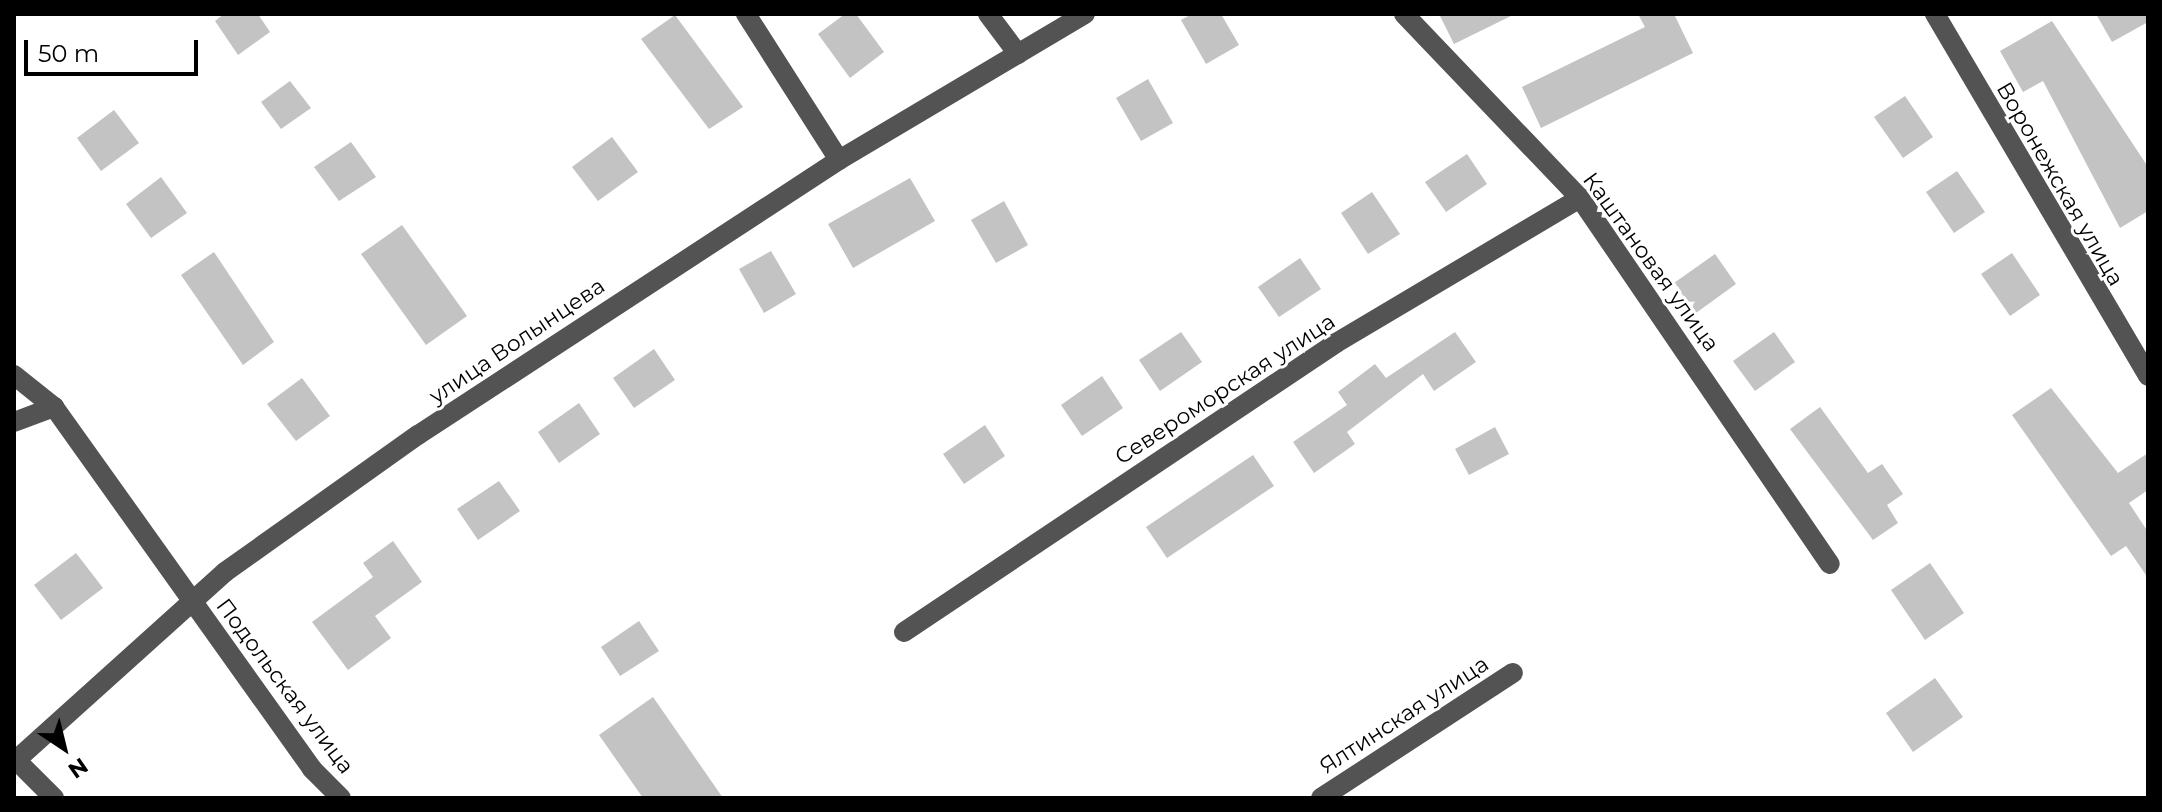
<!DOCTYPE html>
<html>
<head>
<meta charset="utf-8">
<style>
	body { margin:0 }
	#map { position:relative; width:2162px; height:812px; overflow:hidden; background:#fff; font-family:Montserrat,sans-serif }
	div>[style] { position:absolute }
	.building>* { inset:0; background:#c3c3c3 }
	.minor>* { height:20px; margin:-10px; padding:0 10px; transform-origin:10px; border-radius:10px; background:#535353 }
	span { translate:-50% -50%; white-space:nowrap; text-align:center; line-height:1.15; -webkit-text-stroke:6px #fff; paint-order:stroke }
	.street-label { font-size:22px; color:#000 }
	.frame { position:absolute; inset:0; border:16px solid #000; pointer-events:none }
	.north { position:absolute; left:24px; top:708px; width:80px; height:80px; -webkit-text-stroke:6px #fff; paint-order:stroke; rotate:145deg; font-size:22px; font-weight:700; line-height:32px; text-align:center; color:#000 }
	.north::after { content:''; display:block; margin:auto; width:28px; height:36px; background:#000; clip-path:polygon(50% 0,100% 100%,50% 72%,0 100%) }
	.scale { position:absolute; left:24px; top:40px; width:174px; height:36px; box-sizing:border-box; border:4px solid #000; border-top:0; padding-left:10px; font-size:24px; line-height:28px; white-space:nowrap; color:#000; -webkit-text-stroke:6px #fff; paint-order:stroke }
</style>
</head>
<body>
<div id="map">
	<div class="building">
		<div style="clip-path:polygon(224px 14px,258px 14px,270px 32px,238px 55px,215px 21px)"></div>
		<div style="clip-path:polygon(845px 14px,856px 14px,884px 52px,850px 78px,818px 34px)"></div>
		<div style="clip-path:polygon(1192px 14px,1221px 14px,1239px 45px,1206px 64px,1181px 20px)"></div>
		<div style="clip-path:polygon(1439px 14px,1515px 14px,1454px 44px)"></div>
		<div style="clip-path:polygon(1638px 14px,1674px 14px,1693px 53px,1541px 128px,1522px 87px,1645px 27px)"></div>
		<div style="clip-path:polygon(2096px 14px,2148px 14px,2148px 22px,2112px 42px)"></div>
		<div style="clip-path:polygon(675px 15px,743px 107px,709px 129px,641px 39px)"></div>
		<div style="clip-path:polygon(2052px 21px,2148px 167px,2148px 211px,2120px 228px,2043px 81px,2023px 92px,2000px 51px)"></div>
		<div style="clip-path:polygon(1148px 79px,1173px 123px,1141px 141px,1116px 98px)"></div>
		<div style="clip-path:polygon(290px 81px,311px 108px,281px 129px,261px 102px)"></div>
		<div style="clip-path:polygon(1905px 96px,1933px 137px,1903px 158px,1874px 117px)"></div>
		<div style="clip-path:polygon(114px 110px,139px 143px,101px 171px,77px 138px)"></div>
		<div style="clip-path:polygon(612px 137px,638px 172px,598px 201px,572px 167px)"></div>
		<div style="clip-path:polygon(351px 142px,376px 177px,339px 201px,314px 167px)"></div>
		<div style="clip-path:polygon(1467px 154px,1487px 184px,1446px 212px,1425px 182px)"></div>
		<div style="clip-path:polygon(1957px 171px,1985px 212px,1954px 233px,1926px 192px)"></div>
		<div style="clip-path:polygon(161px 177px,187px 213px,151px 238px,126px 204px)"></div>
		<div style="clip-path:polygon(910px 178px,935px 221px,853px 268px,828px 224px)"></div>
		<div style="clip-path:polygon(1372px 192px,1400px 234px,1368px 254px,1341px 213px)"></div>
		<div style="clip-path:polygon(1004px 201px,1028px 245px,996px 263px,971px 220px)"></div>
		<div style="clip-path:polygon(402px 225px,467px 316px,426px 345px,361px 254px)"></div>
		<div style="clip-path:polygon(771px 251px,796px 294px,764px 313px,739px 269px)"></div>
		<div style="clip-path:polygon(214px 252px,274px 342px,243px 365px,181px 275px)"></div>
		<div style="clip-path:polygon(2012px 253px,2040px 295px,2010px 316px,1981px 274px)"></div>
		<div style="clip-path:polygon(1715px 254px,1736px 284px,1696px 313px,1674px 283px)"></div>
		<div style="clip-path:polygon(1300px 258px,1321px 289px,1279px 317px,1258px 287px)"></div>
		<div style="clip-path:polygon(1181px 332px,1202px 362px,1160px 391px,1139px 360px)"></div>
		<div style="clip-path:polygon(1455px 332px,1476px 362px,1434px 391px,1423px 374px,1347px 432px,1355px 444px,1314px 473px,1293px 442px,1347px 405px,1338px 392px,1375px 364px,1386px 378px)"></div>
		<div style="clip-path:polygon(1774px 332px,1795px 362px,1755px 391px,1733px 361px)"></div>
		<div style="clip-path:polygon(654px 349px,675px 380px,634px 408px,613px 378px)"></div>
		<div style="clip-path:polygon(1102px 376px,1123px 408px,1082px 436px,1061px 405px)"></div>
		<div style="clip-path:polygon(302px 378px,330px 416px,296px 441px,267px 404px)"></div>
		<div style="clip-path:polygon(2051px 388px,2118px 473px,2148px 453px,2148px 490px,2129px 503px,2148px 532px,2148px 578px,2126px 546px,2111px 556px,2012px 415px)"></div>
		<div style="clip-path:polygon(579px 403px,600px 434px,559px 463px,538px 432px)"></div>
		<div style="clip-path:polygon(1820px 407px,1868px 473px,1882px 464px,1903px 494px,1887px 505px,1898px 523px,1873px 540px,1790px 429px)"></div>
		<div style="clip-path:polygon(985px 425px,1005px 456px,964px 484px,943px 454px)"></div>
		<div style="clip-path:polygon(1495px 427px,1509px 454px,1469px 475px,1455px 449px)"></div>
		<div style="clip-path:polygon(1253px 455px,1274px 486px,1167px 558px,1146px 527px)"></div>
		<div style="clip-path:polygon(499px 481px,520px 511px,478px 540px,457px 509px)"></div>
		<div style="clip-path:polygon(393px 541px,422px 582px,375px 616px,391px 638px,348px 670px,312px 622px,373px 577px,363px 563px)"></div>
		<div style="clip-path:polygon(76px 553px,103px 588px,61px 620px,34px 585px)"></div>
		<div style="clip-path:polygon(1930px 563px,1964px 613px,1925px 640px,1891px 590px)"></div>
		<div style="clip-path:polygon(639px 621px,659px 651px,620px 676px,601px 647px)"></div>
		<div style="clip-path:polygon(1935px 678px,1963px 717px,1913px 752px,1886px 713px)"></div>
		<div style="clip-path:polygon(653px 697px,723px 798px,643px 798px,599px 735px)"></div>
	</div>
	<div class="minor">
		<div style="left:746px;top:14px;width:173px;rotate:57.5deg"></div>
		<div style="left:988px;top:14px;width:50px;rotate:53.1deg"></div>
		<div style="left:1404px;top:14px;width:255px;rotate:46.3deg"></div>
		<div style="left:1580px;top:198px;width:443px;rotate:55.7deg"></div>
		<div style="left:1935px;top:14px;width:420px;rotate:59.5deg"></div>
		<div style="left:14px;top:375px;width:51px;rotate:38.7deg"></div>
		<div style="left:14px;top:422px;width:43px;rotate:-20.6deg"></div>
		<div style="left:54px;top:407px;width:445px;rotate:54.5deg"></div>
		<div style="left:312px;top:769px;width:41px;rotate:45deg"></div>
		<div style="left:904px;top:632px;width:520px;rotate:-33.78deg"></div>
		<div style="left:1336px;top:343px;width:284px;rotate:-30.7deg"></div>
		<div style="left:16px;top:760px;width:54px;rotate:45deg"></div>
		<div style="left:14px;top:762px;width:284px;rotate:-42deg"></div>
		<div style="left:225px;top:572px;width:237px;rotate:-35.4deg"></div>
		<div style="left:418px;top:435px;width:503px;rotate:-33.15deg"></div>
		<div style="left:839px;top:160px;width:286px;rotate:-30.7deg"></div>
		<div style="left:1321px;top:798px;width:229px;rotate:-33.1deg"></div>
	</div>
	<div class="street-label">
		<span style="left:2060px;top:184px;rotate:60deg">Воронежская улица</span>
		<span style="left:1651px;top:262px;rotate:54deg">Каштановая улица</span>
		<span style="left:517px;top:341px;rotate:-34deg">улица Волынцева</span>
		<span style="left:1225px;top:389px;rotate:-33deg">Североморская улица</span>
		<span style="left:285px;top:686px;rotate:53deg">Подольская улица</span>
		<span style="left:1404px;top:715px;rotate:-33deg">Ялтинская улица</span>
	</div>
	<div class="frame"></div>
	<div class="north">N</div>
	<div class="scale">50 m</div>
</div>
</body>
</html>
